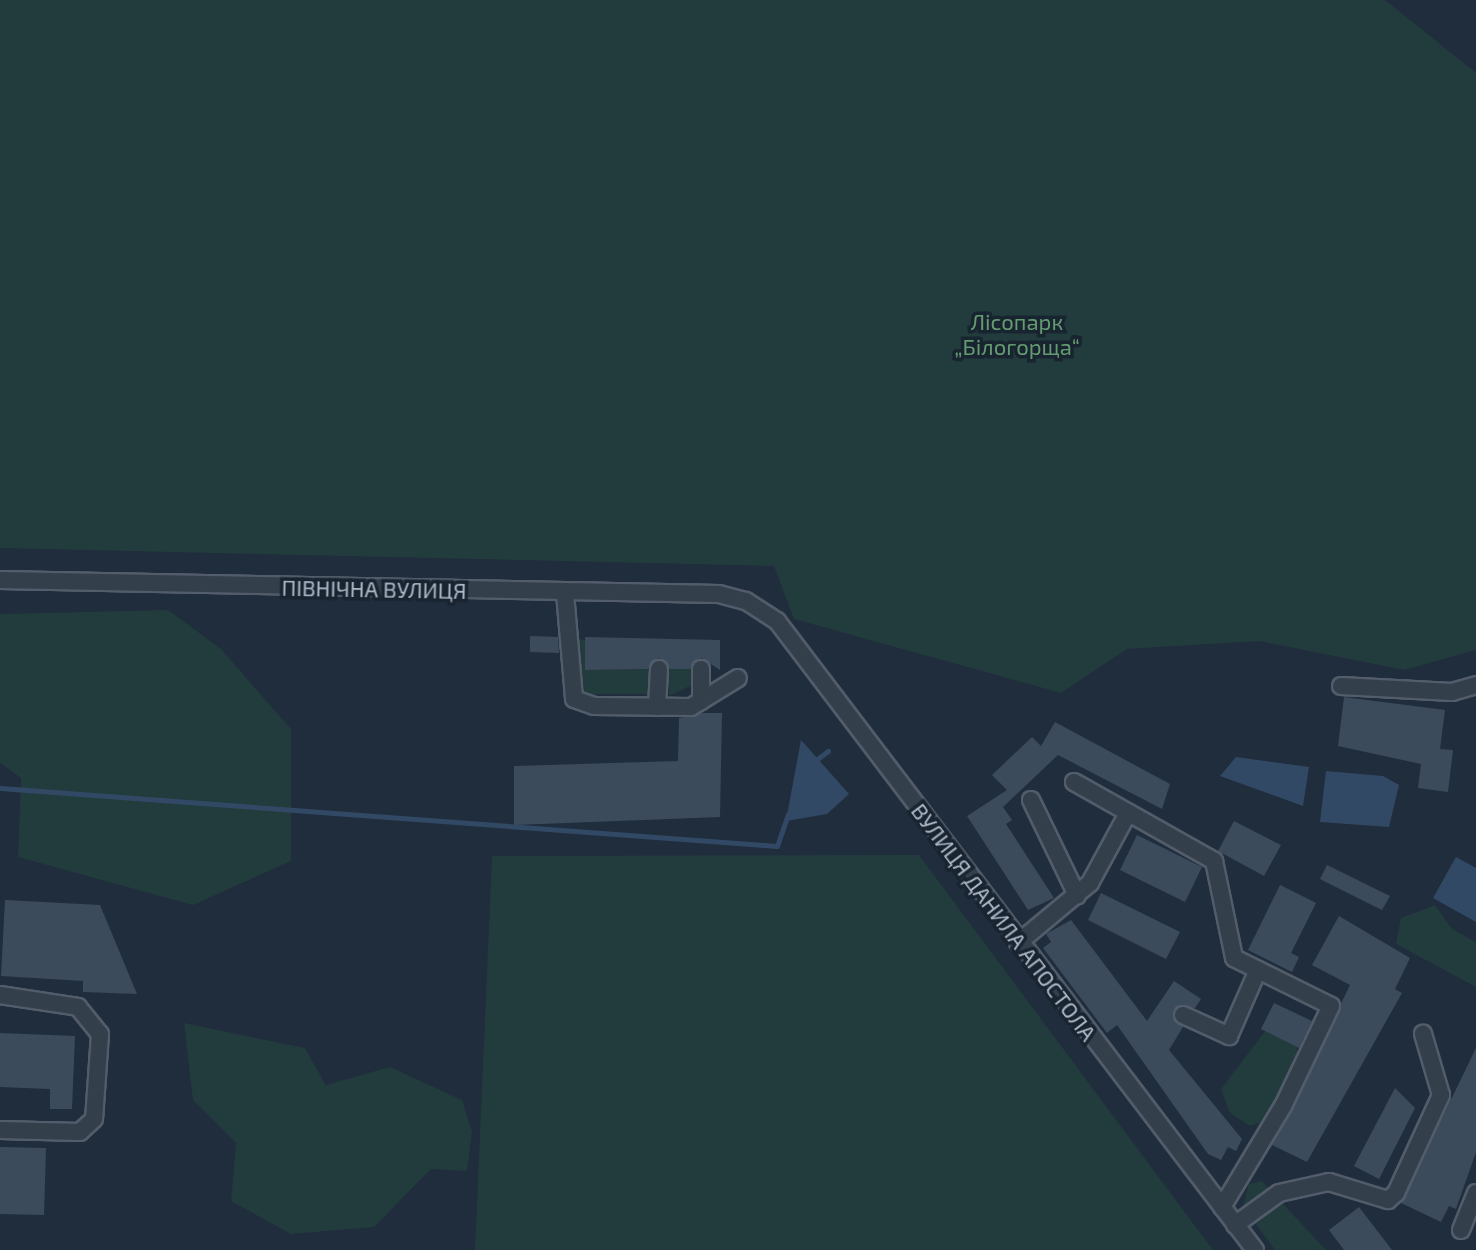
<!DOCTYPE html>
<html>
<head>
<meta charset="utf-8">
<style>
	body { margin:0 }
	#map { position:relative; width:1476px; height:1250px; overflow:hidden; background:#202d3c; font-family:"Exo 2",sans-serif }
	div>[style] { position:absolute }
	.green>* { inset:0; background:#223b3d }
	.water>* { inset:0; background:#324965 }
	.stream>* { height:5px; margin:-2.5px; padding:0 2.5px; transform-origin:2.5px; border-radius:2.5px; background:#324965 }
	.building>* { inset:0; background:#3c4b5b }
	.roads { filter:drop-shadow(2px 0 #525c6a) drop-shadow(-2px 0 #525c6a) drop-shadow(0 2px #525c6a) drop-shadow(0 -2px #525c6a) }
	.minor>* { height:16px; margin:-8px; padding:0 8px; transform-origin:8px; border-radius:8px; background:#343f4c }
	span { translate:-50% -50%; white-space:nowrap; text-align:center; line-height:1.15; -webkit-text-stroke:7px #192431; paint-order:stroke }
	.park-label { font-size:22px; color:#649b6f }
	.street-label { font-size:22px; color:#afb9c8 }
</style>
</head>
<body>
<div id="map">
	<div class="green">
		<div style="clip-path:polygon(0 0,1385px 0,1476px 73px,1476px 650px,1404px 670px,1259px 641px,1127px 649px,1061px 693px,794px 619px,774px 566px,0 548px)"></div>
		<div style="clip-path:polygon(168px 610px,221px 649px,291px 729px,291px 861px,193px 905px,18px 857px,21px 778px,0 763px,0 614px)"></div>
		<div style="clip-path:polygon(578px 639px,585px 640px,586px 670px,653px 669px,651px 694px,582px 694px)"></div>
		<div style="clip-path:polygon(666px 669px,696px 669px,694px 684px,669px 696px)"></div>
		<div style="clip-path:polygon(919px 855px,1213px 1250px,475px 1250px,492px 856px)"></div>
		<div style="clip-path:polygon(1435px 905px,1452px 929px,1476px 942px,1476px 987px,1396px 944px,1401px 918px)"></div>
		<div style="clip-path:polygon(184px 1023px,305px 1048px,326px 1085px,390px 1067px,462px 1100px,472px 1132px,467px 1171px,431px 1169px,374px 1227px,291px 1234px,231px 1201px,236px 1143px,193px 1100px)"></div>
		<div style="clip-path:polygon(1269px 1026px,1296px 1044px,1299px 1057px,1262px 1122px,1250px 1126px,1230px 1113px,1221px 1089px)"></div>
		<div style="clip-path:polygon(1262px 1181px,1326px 1250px,1275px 1250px,1243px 1207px,1249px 1184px)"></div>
	</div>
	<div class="water">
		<div style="clip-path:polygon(801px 740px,849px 794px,827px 814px,786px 821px)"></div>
		<div style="clip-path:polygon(1236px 757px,1309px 767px,1303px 806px,1220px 776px)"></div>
		<div style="clip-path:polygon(1326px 771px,1383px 776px,1399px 785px,1389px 827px,1320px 822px)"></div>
		<div style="clip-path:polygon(1456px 857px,1476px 868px,1476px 922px,1433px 898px)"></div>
	</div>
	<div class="stream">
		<div style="left:816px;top:760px;width:15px;rotate:-37deg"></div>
		<div style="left:0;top:788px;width:779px;rotate:4.27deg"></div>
		<div style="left:777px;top:846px;width:34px;rotate:-71deg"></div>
	</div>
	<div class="building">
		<div style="clip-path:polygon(530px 636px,558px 637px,559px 653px,530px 652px)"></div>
		<div style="clip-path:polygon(585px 637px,720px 640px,720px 670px,702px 658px,690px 669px,670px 669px,659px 658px,648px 669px,585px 670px)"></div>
		<div style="clip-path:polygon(1344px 697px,1445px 710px,1440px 749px,1453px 750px,1448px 792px,1418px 788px,1421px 764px,1338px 746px)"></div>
		<div style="clip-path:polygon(703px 713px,722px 713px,720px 817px,514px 825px,514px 766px,678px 761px,679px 718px)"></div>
		<div style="clip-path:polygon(1055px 722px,1170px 784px,1162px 809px,1058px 755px,1003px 807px,1012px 820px,1006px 824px,1054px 898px,1028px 910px,967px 816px,1007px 790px,992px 775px,1032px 737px,1041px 746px)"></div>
		<div style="clip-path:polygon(1234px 821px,1281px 845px,1264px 876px,1218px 851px)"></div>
		<div style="clip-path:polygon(1137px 835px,1202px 867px,1185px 902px,1120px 870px)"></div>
		<div style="clip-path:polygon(1327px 865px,1390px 896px,1382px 910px,1320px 879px)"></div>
		<div style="clip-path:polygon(1280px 885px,1316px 903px,1291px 953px,1299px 957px,1292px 972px,1248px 950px)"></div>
		<div style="clip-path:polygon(1101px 893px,1180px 932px,1166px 959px,1088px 920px)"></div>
		<div style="clip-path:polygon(5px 900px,100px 905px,137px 994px,83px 992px,83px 981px,1px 976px)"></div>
		<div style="clip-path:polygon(1339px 916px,1410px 958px,1395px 989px,1402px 993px,1307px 1162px,1272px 1145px,1350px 985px,1312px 965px)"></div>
		<div style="clip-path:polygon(1071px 920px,1147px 1021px,1174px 981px,1201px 999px,1195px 1008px,1173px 1010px,1183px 1027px,1169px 1050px,1242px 1139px,1236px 1151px,1228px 1147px,1221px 1160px,1208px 1154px,1117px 1025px,1107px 1033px,1043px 948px,1051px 942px,1046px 934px)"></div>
		<div style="clip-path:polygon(1274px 1003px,1312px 1021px,1299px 1048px,1261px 1029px)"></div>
		<div style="clip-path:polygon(0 1033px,75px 1036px,72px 1109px,50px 1109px,50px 1089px,0 1087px)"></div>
		<div style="clip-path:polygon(1476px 1048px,1476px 1152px,1456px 1209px,1449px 1206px,1441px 1222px,1401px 1203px)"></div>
		<div style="clip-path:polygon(1395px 1088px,1415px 1108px,1379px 1179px,1354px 1166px)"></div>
		<div style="clip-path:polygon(0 1147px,46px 1148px,44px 1215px,0 1214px)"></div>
		<div style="clip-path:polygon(1359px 1207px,1392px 1250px,1344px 1250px,1329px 1230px)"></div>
	</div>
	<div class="roads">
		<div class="minor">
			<div style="left:0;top:580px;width:719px;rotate:1.12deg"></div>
			<div style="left:719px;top:594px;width:28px;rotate:15deg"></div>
			<div style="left:746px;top:601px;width:37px;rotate:33deg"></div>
			<div style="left:777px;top:621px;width:790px;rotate:52.77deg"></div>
			<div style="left:565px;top:593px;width:106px;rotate:85.1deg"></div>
			<div style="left:574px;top:699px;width:21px;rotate:19deg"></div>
			<div style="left:594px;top:706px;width:97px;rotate:0.6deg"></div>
			<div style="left:691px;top:707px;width:55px;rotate:-31.7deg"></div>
			<div style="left:701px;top:669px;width:32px;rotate:90deg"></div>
			<div style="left:1341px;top:686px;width:111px;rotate:3.1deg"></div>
			<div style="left:1452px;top:692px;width:25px;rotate:-16deg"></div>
			<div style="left:657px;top:707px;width:38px;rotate:-87deg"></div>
			<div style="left:1074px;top:782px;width:161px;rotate:29.4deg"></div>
			<div style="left:1214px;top:861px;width:99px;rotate:78.3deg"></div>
			<div style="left:1234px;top:958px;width:108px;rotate:26.3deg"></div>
			<div style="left:1331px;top:1006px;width:111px;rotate:115.6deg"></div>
			<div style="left:1283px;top:1106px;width:118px;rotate:121.1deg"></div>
			<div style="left:1031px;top:800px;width:106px;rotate:64.2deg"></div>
			<div style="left:1018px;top:943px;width:94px;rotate:-39.8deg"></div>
			<div style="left:1090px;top:883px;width:80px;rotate:-61.5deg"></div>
			<div style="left:0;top:995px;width:79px;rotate:8.7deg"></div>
			<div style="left:78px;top:1007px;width:35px;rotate:51deg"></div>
			<div style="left:100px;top:1034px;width:85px;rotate:94deg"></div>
			<div style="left:94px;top:1119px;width:19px;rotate:137deg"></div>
			<div style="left:80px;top:1132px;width:80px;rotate:-178.6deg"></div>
			<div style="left:1183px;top:1015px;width:51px;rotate:24.5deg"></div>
			<div style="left:1229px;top:1036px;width:72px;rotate:-66.3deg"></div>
			<div style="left:1235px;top:1225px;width:54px;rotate:-36deg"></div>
			<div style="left:1279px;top:1193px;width:51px;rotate:-12.4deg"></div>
			<div style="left:1329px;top:1182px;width:62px;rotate:17deg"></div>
			<div style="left:1388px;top:1200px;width:11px;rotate:-41deg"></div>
			<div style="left:1396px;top:1193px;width:108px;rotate:-65.3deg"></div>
			<div style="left:1441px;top:1095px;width:64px;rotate:-106.4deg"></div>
			<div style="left:1461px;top:1230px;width:40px;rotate:-68deg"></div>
		</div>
	</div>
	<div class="park-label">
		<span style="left:1017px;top:334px">Лісопарк<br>„Білогорща“</span>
	</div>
	<div class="street-label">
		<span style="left:374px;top:589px;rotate:1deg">ПІВНІЧНА ВУЛИЦЯ</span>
		<span style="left:1004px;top:922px;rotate:53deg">ВУЛИЦЯ ДАНИЛА АПОСТОЛА</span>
	</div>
</div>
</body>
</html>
